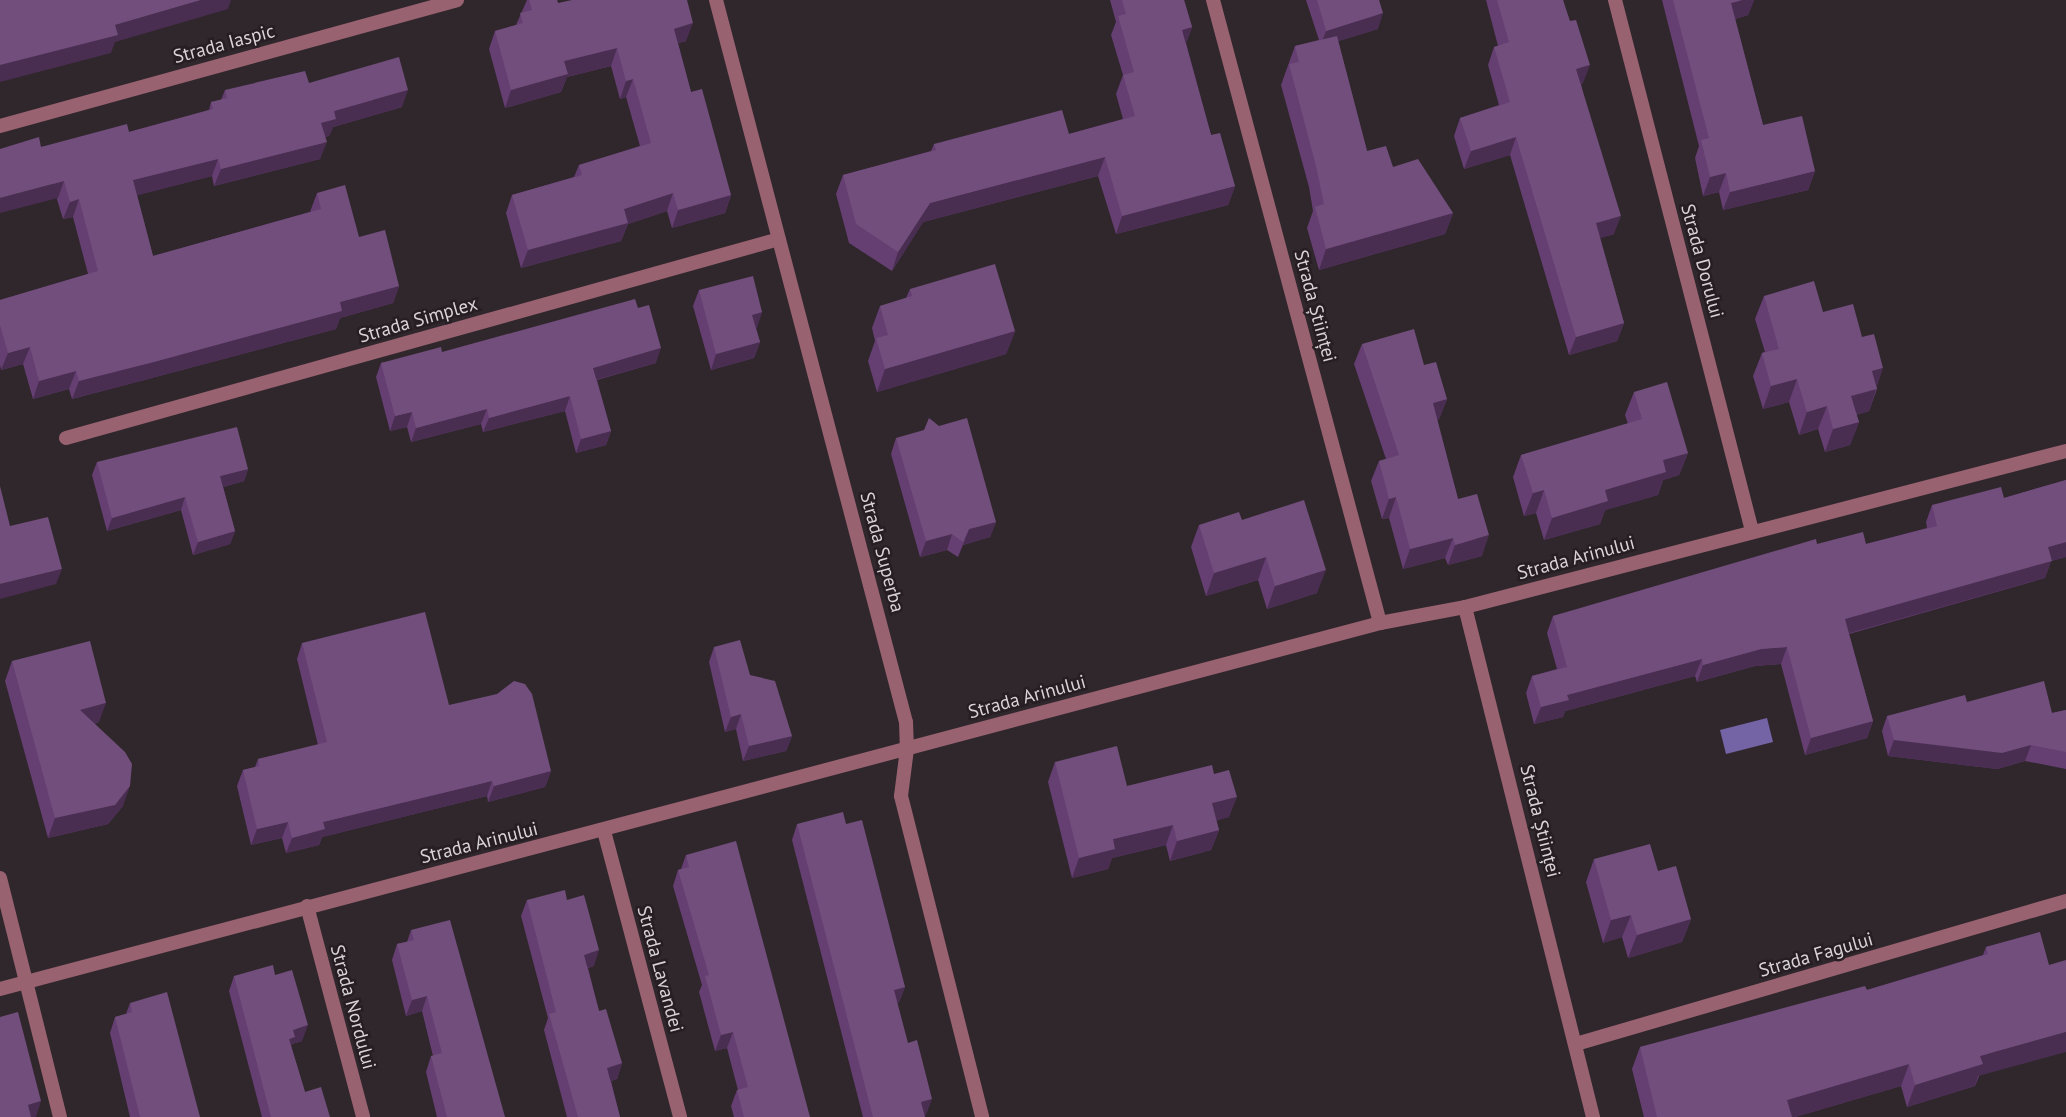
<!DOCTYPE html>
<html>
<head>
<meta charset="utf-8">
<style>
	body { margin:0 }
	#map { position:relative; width:2066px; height:1117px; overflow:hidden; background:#30272d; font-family:"PT Sans",sans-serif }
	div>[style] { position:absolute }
	.water>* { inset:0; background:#7464a6 }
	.minor>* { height:14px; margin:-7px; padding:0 7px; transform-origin:7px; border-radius:7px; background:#996270 }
	.tertiary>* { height:14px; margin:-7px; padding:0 7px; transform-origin:7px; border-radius:7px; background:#996270 }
	.wall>* { inset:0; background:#653e72 }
	.shaded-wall>* { inset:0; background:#4a2e52 }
	.building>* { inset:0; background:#714e7c }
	span { translate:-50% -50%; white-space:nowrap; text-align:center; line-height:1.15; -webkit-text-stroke:5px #261e23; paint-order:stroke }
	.street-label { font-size:19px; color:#d9d3d6 }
</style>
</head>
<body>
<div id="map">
	<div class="water">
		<div style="clip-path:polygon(1767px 718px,1773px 742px,1726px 754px,1720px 730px)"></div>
	</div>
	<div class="minor">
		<div style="left:1615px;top:0;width:548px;rotate:75.53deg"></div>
		<div style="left:0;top:126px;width:474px;rotate:-15.4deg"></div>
		<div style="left:66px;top:438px;width:740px;rotate:-15.59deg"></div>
		<div style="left:1465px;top:607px;width:526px;rotate:75.91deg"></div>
		<div style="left:907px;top:749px;width:47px;rotate:97.3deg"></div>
		<div style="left:901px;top:796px;width:331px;rotate:75.8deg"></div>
		<div style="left:604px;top:831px;width:296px;rotate:75.1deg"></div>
		<div style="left:0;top:878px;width:246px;rotate:75.9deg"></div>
		<div style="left:307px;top:906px;width:218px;rotate:75.1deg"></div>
		<div style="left:1576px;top:1044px;width:510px;rotate:-16.27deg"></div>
	</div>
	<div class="tertiary">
		<div style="left:716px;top:0;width:747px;rotate:75.26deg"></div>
		<div style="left:906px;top:722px;width:27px;rotate:88deg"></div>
		<div style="left:1213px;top:0;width:645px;rotate:74.99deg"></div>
		<div style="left:0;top:989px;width:1428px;rotate:-14.85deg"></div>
		<div style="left:1380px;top:623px;width:86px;rotate:-10.7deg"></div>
		<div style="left:1465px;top:607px;width:621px;rotate:-14.55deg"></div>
	</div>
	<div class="wall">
		<div style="clip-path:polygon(527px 0,557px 0,558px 3px,686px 41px,678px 43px,691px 92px,731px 195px,725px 213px,672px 228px,667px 211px,628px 224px,621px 241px,521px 268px,506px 213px,512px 195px,574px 177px,579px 165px,640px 146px,626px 97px,620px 99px,611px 66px,567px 77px,561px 92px,505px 108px,489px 49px,495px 31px,516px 25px)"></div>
		<div style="clip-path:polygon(1110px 0,1184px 0,1192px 27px,1186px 43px,1211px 135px,1235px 186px,1228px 205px,1116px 234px,1098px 176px,923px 222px,892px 271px,849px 243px,836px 194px,843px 175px,931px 151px,934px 144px,1069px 134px,1123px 119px,1116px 94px,1123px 75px,1111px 35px,1116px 22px)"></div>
		<div style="clip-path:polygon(1306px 0,1379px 0,1378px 29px,1338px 41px,1367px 151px,1393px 167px,1453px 213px,1445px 234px,1319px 270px,1307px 228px,1313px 211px,1309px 187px,1281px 85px,1295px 46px,1319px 40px)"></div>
		<div style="clip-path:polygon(1486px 0,1563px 0,1583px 83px,1581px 84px,1614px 234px,1600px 238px,1624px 323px,1617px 341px,1569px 355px,1510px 155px,1464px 169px,1454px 136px,1460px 118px,1499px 105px,1488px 65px,1494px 47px,1498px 46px)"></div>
		<div style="clip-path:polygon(1662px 0,1754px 0,1748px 15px,1735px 19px,1763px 125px,1815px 171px,1808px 190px,1723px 210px,1719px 192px,1703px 196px,1695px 158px,1699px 146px)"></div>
		<div style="clip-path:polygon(309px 83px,402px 107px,333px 127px,329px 136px,325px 137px,320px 159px,214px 186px,212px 176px,137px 195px,153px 256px,310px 212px,317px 193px,359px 237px,399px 286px,393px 303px,340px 318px,336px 329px,148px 379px,72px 399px,69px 389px,33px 399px,23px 364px,1px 370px,0 365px,0 300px,88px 274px,73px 217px,63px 219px,41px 147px,129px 132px,209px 110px,211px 102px,221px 100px,225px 90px)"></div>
		<div style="clip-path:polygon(910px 289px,1015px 331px,1006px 354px,877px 392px,868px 361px,875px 341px,872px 328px,880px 306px,906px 298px)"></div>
		<div style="clip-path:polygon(699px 290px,762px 312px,756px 328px,760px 342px,754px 358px,711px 370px,693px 306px)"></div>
		<div style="clip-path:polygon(1764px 296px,1823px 312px,1877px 387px,1877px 389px,1869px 411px,1856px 415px,1859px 422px,1850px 445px,1825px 452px,1818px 429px,1799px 435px,1789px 402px,1763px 409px,1753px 376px,1762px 353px,1765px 352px,1755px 319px)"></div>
		<div style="clip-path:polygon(1362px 344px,1424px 365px,1447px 399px,1439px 419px,1437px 420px,1458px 499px,1482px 556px,1448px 565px,1445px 558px,1403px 569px,1389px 518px,1382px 519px,1371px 481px,1379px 461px,1386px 459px,1354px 364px)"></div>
		<div style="clip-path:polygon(442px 352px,656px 363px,597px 380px,611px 431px,606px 445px,576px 453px,565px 411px,483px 432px,481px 424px,411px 442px,407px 427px,390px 431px,376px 377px,381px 363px)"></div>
		<div style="clip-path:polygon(1634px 392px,1688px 453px,1679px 475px,1663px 480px,1658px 495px,1605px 510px,1600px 524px,1544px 540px,1536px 513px,1524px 516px,1513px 477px,1521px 455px,1628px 424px,1625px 415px)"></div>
		<div style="clip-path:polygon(896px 438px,996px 522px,990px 537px,963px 545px,958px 557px,947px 550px,920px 557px,891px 454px)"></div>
		<div style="clip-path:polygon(97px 462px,248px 469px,244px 481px,223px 487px,235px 531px,230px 544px,193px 555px,181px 510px,107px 531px,92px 475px)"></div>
		<div style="clip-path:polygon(2066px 480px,2066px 557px,2051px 561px,2045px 578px,1849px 634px,1873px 721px,1867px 738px,1805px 755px,1781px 664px,1755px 666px,1697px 682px,1695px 676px,1565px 711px,1563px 717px,1534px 724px,1526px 693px,1532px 676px,1557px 669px,1547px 633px,1553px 616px,1817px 544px,1866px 544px,1927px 528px,1926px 522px,1932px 505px,2004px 498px)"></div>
		<div style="clip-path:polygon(1242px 520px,1317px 593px,1267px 609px,1258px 580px,1206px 596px,1191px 547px,1199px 525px)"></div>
		<div style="clip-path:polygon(302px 643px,449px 705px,551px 771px,545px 787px,488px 802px,487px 796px,322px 837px,319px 845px,286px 853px,282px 838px,251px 845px,237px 786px,243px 770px,255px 767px,258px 759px,318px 745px,297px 659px)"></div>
		<div style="clip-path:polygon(714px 647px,792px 736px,786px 751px,743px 761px,736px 729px,725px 732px,709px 662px)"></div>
		<div style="clip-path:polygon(12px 661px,99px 722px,94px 724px,123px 806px,108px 824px,48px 838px,5px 681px)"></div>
		<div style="clip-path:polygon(1967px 702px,2052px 713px,2066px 710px,2066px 769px,2025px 761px,1997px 769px,1888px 756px,1882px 731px,1887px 716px)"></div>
		<div style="clip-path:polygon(1055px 762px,1127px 786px,1214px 774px,1229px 817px,1216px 820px,1219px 830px,1211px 850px,1170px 861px,1166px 845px,1112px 858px,1108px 869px,1072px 878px,1048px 782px)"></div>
		<div style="clip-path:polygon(797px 824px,846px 824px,905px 987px,899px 1002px,897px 1003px,926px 1115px,924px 1115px,925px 1117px,863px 1117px,792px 840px)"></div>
		<div style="clip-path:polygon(686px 855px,810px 1117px,734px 1117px,731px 1106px,737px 1090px,738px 1090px,727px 1048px,715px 1051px,699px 992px,702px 985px,673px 886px,678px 870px,681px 869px)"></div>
		<div style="clip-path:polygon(1594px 859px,1658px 871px,1691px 919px,1682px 942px,1628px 958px,1622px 937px,1603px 943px,1586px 882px)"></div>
		<div style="clip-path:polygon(527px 900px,567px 900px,594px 966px,588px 968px,599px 1011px,622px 1063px,617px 1079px,611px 1081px,620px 1117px,567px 1117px,544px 1030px,548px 1018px,521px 916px)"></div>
		<div style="clip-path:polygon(411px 930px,505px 1117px,437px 1117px,426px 1072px,431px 1056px,433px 1056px,422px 1011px,406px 1016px,392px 960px,397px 944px,407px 942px)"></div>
		<div style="clip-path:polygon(2040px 932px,1975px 1086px,1907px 1107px,1901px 1086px,1795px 1117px,1644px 1117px,1632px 1069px,1640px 1047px,1867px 990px,1983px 955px,1986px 947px)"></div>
		<div style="clip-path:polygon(275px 975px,302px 1041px,292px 1044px,291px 1046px,305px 1092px,330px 1117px,262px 1117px,229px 991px,234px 976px)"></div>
		<div style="clip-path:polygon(130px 1003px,200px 1117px,130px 1117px,110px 1033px,115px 1017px,126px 1014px)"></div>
	</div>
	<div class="shaded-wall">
		<div style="clip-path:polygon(201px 0,231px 0,228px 9px,115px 42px,111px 53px,0 82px,0 65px,115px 25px)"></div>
		<div style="clip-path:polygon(1742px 0,1754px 0,1748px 15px,1725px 22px,1731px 3px)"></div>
		<div style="clip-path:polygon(1383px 13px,1378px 29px,1320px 47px,1326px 31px)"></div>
		<div style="clip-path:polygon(693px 23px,686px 41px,667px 46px,674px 29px)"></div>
		<div style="clip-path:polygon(1192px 27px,1185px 46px,1182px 30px)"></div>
		<div style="clip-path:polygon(617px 48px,611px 66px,567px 77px,561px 92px,505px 108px,511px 90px,564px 61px)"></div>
		<div style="clip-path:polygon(1590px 65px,1583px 83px,1570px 87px,1576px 69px)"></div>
		<div style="clip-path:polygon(633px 79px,626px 97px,620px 99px,626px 81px)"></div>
		<div style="clip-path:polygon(408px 90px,402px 107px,333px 127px,329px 136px,315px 140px,321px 123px,334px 111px)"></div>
		<div style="clip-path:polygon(1516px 137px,1510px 155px,1464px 169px,1471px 151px)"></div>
		<div style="clip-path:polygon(327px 142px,320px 159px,214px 186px,221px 169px)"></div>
		<div style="clip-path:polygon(1105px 157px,1098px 176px,923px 222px,892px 271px,898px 252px,930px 203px)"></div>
		<div style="clip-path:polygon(218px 159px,212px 176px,127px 198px,133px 180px)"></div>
		<div style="clip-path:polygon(1815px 171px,1808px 190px,1723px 210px,1730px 192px)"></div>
		<div style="clip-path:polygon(1726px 173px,1719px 192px,1703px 196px,1710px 177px)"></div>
		<div style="clip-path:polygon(64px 181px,58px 198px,0 213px,0 198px)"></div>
		<div style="clip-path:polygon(1235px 186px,1228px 205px,1116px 234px,1122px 216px)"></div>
		<div style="clip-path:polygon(673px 193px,667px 211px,628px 224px,621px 241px,521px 268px,528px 250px,624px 209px)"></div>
		<div style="clip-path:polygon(731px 195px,725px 213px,672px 228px,678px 210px)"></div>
		<div style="clip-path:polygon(79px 199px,73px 217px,63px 219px,70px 202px)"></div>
		<div style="clip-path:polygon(1453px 213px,1445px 234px,1319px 270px,1326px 249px)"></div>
		<div style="clip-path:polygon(1621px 216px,1614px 234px,1589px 241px,1596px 223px)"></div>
		<div style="clip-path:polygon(399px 286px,393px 303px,340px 318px,336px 329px,148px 379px,72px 399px,79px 381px,340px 302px)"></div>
		<div style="clip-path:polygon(762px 312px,757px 328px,747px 330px,752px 315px)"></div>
		<div style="clip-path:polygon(1624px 323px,1617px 341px,1569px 355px,1576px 337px)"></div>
		<div style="clip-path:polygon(1015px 331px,1006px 354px,877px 392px,885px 369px)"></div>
		<div style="clip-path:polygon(760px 342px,754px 358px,711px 370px,716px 354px)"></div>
		<div style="clip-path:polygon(30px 347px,23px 364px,1px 370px,8px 353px)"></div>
		<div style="clip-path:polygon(661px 348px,656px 363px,588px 382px,593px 368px)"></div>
		<div style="clip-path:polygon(1883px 368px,1869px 411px,1843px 419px,1851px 396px,1872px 371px)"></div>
		<div style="clip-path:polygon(76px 371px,69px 389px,33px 399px,39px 381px)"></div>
		<div style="clip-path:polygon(1797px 379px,1789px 402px,1763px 409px,1771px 386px)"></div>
		<div style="clip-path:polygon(570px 396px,565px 411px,483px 432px,489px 418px)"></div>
		<div style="clip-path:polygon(1447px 399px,1439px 419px,1425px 423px,1433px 403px)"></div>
		<div style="clip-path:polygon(1827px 406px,1818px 429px,1799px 435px,1807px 412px)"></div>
		<div style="clip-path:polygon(487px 409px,481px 424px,411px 442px,416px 428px)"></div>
		<div style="clip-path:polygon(412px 412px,407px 427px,390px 431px,395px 416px)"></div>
		<div style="clip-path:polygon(1859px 422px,1850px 445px,1825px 452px,1833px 429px)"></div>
		<div style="clip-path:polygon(611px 431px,606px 445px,576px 453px,581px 439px)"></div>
		<div style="clip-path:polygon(1688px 453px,1679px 475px,1663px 480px,1658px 495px,1605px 510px,1600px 524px,1544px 540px,1552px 518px,1663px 460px)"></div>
		<div style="clip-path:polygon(248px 469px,244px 481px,215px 489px,220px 476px)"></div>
		<div style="clip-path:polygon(1544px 490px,1536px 513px,1524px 516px,1533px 493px)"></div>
		<div style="clip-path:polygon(185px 497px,181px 510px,107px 531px,112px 518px)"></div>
		<div style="clip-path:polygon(1396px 497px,1389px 518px,1382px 519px,1389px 499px)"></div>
		<div style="clip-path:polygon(996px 522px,990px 537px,963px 545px,958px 557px,969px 529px)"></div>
		<div style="clip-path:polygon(235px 531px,230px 544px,193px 555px,198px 542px)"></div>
		<div style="clip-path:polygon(952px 534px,947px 550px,920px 557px,926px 541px)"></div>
		<div style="clip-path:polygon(1489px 535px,1482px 556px,1448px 565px,1455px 545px)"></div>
		<div style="clip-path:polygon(1453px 538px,1445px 558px,1403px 569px,1410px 549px)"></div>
		<div style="clip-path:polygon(2066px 542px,2066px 557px,2051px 561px,2045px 578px,1839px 636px,1845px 619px,2048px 547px)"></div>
		<div style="clip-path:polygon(1266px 557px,1258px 580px,1206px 596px,1214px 573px)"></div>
		<div style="clip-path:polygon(62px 569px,56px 584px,0 599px,0 584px)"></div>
		<div style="clip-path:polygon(1326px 570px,1317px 593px,1267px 609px,1275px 586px)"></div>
		<div style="clip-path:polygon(1787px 647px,1781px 664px,1755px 666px,1697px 682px,1703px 665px,1761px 649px)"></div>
		<div style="clip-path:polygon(1702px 659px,1695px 676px,1565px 711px,1563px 717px,1534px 724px,1541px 707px,1567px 695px)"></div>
		<div style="clip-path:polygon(106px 703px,99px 722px,72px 730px,80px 710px)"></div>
		<div style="clip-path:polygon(741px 714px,736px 729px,725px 732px,731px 717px)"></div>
		<div style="clip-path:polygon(1873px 721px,1867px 738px,1805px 755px,1811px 738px)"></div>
		<div style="clip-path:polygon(792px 736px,786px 751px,743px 761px,749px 746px)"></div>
		<div style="clip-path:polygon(1894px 740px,2031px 745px,2025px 761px,1997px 769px,1888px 756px)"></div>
		<div style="clip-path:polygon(551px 771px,545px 787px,488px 802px,494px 786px)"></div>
		<div style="clip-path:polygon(492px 781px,487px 796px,322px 837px,319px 845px,286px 853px,292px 838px,323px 822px)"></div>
		<div style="clip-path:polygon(130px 786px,123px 806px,108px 824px,48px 838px,55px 818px)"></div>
		<div style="clip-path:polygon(1237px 797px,1229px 817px,1205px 824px,1212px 803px)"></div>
		<div style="clip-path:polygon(288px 822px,282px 838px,251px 845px,257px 829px)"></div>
		<div style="clip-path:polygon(1173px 825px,1166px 845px,1112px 858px,1108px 869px,1072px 878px,1079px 858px,1113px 839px)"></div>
		<div style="clip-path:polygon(1219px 830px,1211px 850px,1170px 861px,1177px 841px)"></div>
		<div style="clip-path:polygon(1631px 915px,1622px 937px,1603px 943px,1611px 920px)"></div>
		<div style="clip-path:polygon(1691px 919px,1682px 942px,1628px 958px,1637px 935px)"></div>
		<div style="clip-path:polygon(599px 950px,594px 966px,578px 970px,584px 955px)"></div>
		<div style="clip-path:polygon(905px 987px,899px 1002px,888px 1005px,894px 990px)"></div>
		<div style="clip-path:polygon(427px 996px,422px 1011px,406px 1016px,412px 1000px)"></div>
		<div style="clip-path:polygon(308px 1025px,302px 1041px,292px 1044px,289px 1053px,284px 1054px,293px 1030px)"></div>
		<div style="clip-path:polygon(733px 1032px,727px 1048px,715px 1051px,721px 1035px)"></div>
		<div style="clip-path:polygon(2066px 1032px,2066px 1052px,1978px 1076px,1975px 1086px,1907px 1107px,1915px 1085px,1980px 1056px)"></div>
		<div style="clip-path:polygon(622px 1063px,617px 1079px,601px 1084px,607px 1068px)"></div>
		<div style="clip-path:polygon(1909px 1064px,1901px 1086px,1795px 1117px,1780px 1117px,1787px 1100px)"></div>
		<div style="clip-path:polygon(932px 1099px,926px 1115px,918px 1117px,921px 1102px)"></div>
		<div style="clip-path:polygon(41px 1101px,36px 1117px,23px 1117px,28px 1105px)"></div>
	</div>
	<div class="building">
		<div style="clip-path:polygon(0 0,201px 0,115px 25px,118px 35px,0 65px)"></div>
		<div style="clip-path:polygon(529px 0,557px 0,558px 3px,572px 0,687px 0,693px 23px,674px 29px,691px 92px,702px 89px,731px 195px,678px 210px,673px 193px,624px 209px,628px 223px,528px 250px,512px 195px,582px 175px,579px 165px,651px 143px,633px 79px,626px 81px,617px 48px,564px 61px,568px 74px,511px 90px,495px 31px,523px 23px,520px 13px,532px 10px)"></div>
		<div style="clip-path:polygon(1122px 0,1184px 0,1192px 27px,1182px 30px,1211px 135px,1220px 133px,1235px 186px,1122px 216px,1105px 157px,930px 203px,898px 252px,856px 224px,843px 175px,936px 150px,934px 144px,1062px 110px,1069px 134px,1135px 116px,1123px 75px,1134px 72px,1118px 16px,1126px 14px)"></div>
		<div style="clip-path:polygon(1317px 0,1379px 0,1383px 13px,1326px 31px)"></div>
		<div style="clip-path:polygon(1497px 0,1563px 0,1570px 21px,1576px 20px,1590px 65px,1576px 69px,1621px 216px,1596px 223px,1624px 323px,1576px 337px,1516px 137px,1471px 151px,1460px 118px,1510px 102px,1494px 47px,1509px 42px)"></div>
		<div style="clip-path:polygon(1673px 0,1742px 0,1731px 3px,1763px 125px,1802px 116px,1815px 171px,1730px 192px,1726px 173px,1710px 177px,1701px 140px,1709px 138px)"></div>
		<div style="clip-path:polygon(1337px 36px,1367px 151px,1386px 146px,1393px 167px,1418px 159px,1453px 213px,1326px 249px,1315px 207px,1324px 204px,1316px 166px,1289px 64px,1299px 62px,1295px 46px)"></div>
		<div style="clip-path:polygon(399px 57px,408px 90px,334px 111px,336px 119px,321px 123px,327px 142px,221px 169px,218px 159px,133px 180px,153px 256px,321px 209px,317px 193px,345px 185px,359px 237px,385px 230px,399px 286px,340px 302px,342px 311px,154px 362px,79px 381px,76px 371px,39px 381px,30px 347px,8px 353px,0 325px,0 300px,98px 271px,79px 199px,70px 202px,64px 181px,0 198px,0 149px,39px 137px,41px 147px,127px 124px,129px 132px,213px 109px,211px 102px,227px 98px,225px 90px,305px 71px,309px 83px)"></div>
		<div style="clip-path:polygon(995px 264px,1015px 331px,885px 369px,876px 338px,888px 335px,880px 306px,912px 296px,910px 289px)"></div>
		<div style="clip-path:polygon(753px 276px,762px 312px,752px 315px,760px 342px,716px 354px,699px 290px)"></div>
		<div style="clip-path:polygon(1814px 281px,1823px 312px,1853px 304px,1862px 337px,1874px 334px,1883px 368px,1872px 371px,1877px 389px,1851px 396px,1859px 422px,1833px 429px,1827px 406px,1807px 412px,1797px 379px,1771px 386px,1762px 353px,1779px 349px,1764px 296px)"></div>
		<div style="clip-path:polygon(635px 299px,638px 308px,649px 305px,661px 348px,593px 368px,611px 431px,581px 439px,570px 396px,489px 418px,487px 409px,416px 428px,412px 412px,395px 416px,381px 363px,441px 347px,442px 352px)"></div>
		<div style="clip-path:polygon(1414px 329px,1424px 365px,1436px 362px,1447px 399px,1433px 403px,1458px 499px,1477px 494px,1489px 535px,1455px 545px,1453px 538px,1410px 549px,1396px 497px,1389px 499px,1379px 461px,1399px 455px,1362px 344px)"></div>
		<div style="clip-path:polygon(1667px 382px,1688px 453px,1663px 460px,1666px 472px,1605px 490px,1608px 501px,1552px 518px,1544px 490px,1533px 493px,1521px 455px,1642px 419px,1634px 392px)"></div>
		<div style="clip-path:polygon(929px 418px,939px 426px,967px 418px,996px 522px,969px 529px,963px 542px,952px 534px,926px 541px,896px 438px,924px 430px)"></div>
		<div style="clip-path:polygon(237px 427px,248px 469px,220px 476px,235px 531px,198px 542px,185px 497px,112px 518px,97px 462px)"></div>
		<div style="clip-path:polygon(2066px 480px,2066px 542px,2048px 547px,2052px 561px,1845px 619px,1873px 721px,1811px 738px,1787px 647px,1761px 649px,1703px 665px,1702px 659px,1567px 695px,1569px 700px,1541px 707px,1532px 676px,1567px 667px,1553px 616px,1816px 539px,1817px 544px,1863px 532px,1866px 544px,1937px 526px,1932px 505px,2001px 487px,2004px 498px)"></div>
		<div style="clip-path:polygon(0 486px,10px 526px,48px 517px,62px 569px,0 584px)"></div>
		<div style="clip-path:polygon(1304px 500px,1326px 570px,1275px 586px,1266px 557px,1214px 573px,1199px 525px,1239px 512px,1242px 520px)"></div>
		<div style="clip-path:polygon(425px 612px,449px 705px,497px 694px,514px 681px,525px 684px,532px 694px,551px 771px,494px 786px,492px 781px,323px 822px,325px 829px,292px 838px,288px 822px,257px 829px,243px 770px,259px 766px,258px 759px,327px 742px,302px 643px)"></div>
		<div style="clip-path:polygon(740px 640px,750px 675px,775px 681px,792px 736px,749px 746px,741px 714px,731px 717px,714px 647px)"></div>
		<div style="clip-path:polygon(90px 641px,106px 703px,80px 710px,125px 752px,132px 764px,130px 786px,115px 805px,55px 818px,12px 661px)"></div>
		<div style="clip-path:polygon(2044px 681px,2052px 713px,2066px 710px,2066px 752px,2031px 745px,2002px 753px,1894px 740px,1887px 716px,1965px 695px,1967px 702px)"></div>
		<div style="clip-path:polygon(1117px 746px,1127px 786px,1212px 765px,1214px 774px,1229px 770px,1237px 797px,1212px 803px,1219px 830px,1177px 841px,1173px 825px,1113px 839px,1115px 849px,1079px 858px,1055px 762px)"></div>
		<div style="clip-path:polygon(843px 812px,846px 824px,862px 820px,905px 987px,894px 990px,908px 1043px,917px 1040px,932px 1099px,921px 1102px,925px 1117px,873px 1117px,797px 824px)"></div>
		<div style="clip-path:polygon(736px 841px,810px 1117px,744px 1117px,737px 1090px,748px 1087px,733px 1032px,721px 1035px,705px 976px,709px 975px,678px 870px,689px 867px,686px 855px)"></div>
		<div style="clip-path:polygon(1650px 844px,1658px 871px,1676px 866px,1691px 919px,1637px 935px,1631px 915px,1611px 920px,1594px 859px)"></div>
		<div style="clip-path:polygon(565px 890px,567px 900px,584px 895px,599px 950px,584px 955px,599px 1011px,606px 1009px,622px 1063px,607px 1068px,620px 1117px,578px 1117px,549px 1014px,556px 1012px,527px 900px)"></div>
		<div style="clip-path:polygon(450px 920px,505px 1117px,447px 1117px,431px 1056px,442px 1053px,427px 996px,412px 1000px,397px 944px,414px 940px,411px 930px)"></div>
		<div style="clip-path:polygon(2040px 932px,2049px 965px,2066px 960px,2066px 1032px,1980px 1056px,1983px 1064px,1915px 1085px,1909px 1064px,1787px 1100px,1792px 1117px,1657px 1117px,1640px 1047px,1865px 986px,1867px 990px,1988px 954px,1986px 947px)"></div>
		<div style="clip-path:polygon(273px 965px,275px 975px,292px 970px,308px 1025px,293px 1030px,295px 1037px,289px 1039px,305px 1092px,321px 1087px,330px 1117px,271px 1117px,234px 976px)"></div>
		<div style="clip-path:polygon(167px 992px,200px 1117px,140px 1117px,115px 1017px,132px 1012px,130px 1003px)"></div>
		<div style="clip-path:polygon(18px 1012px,41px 1101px,28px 1105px,31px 1117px,0 1117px,0 1017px)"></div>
	</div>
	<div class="street-label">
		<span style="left:224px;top:44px;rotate:-15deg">Strada Iaspic</span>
		<span style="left:1702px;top:261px;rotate:75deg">Strada Dorului</span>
		<span style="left:1315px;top:306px;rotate:75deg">Strada Științei</span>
		<span style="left:418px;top:320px;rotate:-16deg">Strada Simplex</span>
		<span style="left:882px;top:552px;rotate:75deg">Strada Superba</span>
		<span style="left:1576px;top:558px;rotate:-15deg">Strada Arinului</span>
		<span style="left:1027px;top:697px;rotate:-15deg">Strada Arinului</span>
		<span style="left:1540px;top:821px;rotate:76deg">Strada Științei</span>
		<span style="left:479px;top:843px;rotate:-14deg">Strada Arinului</span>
		<span style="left:1816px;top:955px;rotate:-16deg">Strada Fagului</span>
		<span style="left:660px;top:969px;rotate:75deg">Strada Lavandei</span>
		<span style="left:353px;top:1007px;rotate:75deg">Strada Nordului</span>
	</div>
</div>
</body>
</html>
